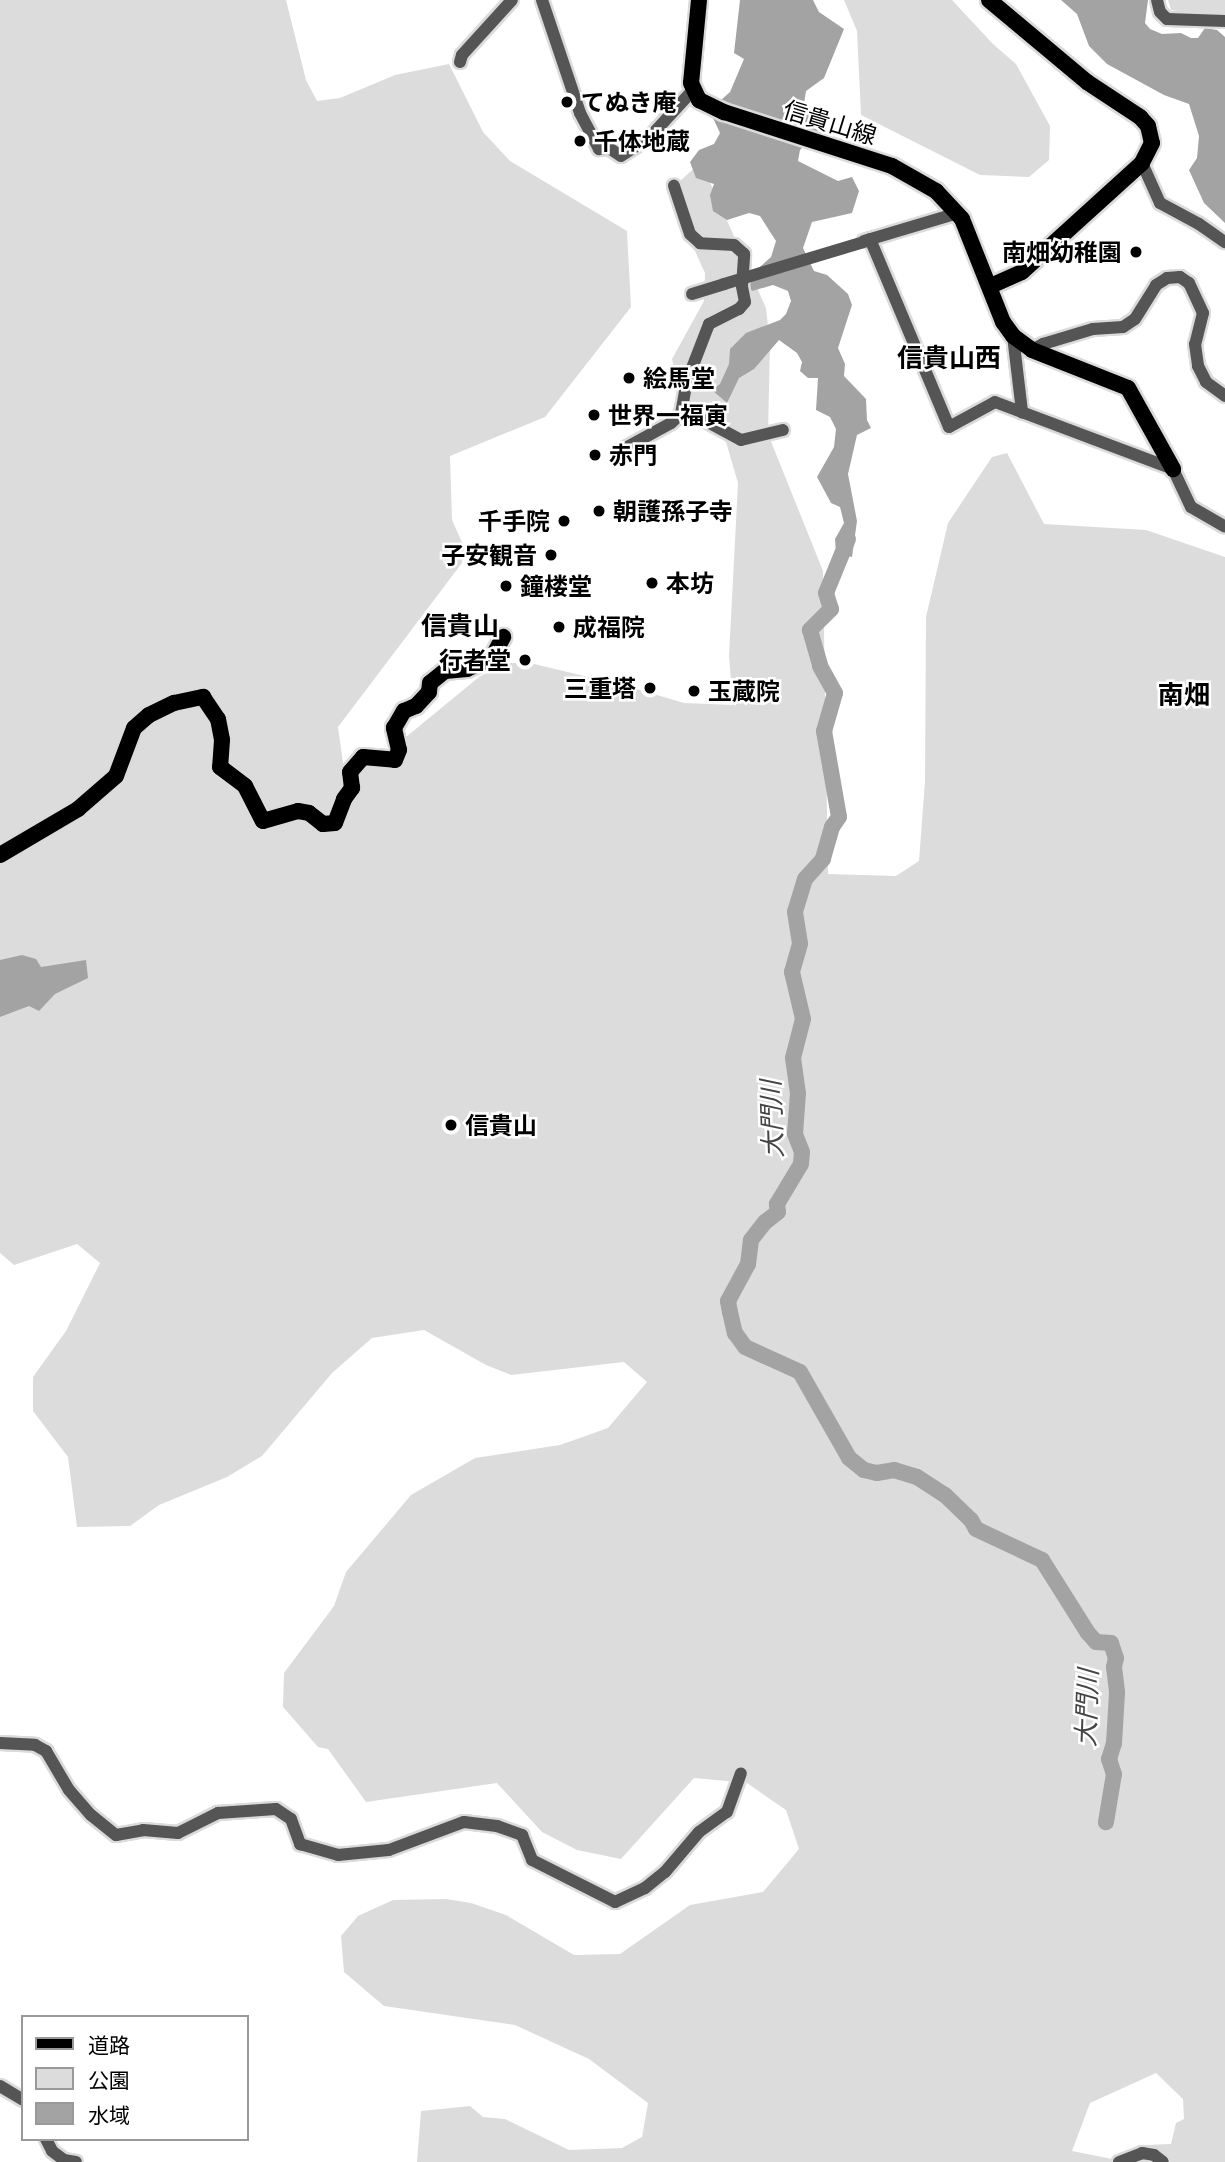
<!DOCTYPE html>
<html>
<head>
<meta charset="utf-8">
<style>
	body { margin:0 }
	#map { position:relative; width:1225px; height:2162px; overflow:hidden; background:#fff; font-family:Manrope,"Noto Sans JP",sans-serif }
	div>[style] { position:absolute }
	.green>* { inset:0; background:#dcdcdc }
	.water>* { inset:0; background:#a3a3a3 }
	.river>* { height:16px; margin:-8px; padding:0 8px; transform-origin:8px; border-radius:8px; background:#a3a3a3 }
	.roads { filter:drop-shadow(2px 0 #dbdbdb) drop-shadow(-2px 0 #dbdbdb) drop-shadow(0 2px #dbdbdb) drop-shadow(0 -2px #dbdbdb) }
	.minor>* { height:12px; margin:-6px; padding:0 6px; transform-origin:6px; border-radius:6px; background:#555 }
	.major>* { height:16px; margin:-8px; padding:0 8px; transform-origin:8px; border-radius:8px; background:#000 }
	.minor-bridge>* { height:12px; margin:-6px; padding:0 6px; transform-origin:6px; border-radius:6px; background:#555 }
	.dots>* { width:19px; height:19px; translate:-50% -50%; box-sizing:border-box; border:4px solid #fff; border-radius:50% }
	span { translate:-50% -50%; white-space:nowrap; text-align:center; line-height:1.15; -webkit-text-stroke:5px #fff; paint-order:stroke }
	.poi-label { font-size:24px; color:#000; font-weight:700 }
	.left { translate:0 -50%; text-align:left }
	.right { translate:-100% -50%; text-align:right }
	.street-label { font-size:24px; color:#000 }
	.neighbourhood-label { font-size:26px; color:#000; font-weight:700 }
	.water-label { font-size:26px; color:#444; font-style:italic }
	.legend { position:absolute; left:21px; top:2015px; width:228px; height:126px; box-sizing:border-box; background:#fff; border:2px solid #999; margin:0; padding:9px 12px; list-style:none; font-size:21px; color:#000 }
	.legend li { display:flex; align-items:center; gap:14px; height:35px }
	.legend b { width:35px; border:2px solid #999 }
</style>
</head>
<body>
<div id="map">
	<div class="green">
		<div style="clip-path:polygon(0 0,286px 0,306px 80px,317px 101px,340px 98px,395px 75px,449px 64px,483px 132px,510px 161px,627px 231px,631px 307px,545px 417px,450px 456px,452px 520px,464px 547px,462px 563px,338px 727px,344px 770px,372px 765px,479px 677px,504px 663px,530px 663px,630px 687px,684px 703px,733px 705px,729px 656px,738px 483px,726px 442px,696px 418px,679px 392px,672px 359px,704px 301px,705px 273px,668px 192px,701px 162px,766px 308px,770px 345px,768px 434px,823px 571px,828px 874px,896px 876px,919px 861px,925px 781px,926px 617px,948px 523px,992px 457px,1007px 453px,1044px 524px,1146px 530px,1225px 557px,1225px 2162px,1140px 2162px,1148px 2161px,1147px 2145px,1171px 2144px,1176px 2123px,1184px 2119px,1183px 2099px,1156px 2073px,1090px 2103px,1072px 2151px,1127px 2162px,417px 2162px,421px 2111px,470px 2106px,483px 2117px,505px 2119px,569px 2150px,622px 2148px,642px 2137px,648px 2103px,589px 2059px,515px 2025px,384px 2006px,344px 1972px,341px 1936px,358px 1916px,393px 1900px,446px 1899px,471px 1903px,506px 1915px,574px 1955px,620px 1954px,690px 1905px,763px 1892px,799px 1849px,786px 1810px,747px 1783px,694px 1778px,621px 1859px,577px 1850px,542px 1832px,497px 1783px,366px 1802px,328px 1749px,318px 1747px,283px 1707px,284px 1673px,334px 1606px,346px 1572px,411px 1495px,475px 1458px,560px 1445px,608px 1428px,647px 1382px,624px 1362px,511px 1375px,486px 1365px,424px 1330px,372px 1338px,332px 1373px,262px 1456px,227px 1477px,159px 1505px,130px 1526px,77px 1527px,68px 1457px,33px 1411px,33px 1377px,66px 1331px,100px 1263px,77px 1244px,14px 1265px,0 1253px)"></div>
		<div style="clip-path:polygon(844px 0,952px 0,993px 44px,1016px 64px,1050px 126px,1049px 160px,1029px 177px,980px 175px,861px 115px,857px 31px)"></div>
		<div style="clip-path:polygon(1168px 0,1225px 0,1225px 18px,1171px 10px)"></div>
	</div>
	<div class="water">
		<div style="clip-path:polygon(740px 0,813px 0,819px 12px,844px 29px,824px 78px,806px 91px,804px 104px,818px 131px,800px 150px,798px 161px,838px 181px,852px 177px,859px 191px,852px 213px,812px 222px,803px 248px,814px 271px,827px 275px,848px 294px,852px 305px,838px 348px,845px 364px,844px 376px,866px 399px,867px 420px,871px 428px,857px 435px,848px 474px,857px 521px,852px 557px,836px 553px,835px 539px,844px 523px,840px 507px,831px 503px,817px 477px,834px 447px,836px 429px,830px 417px,816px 410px,818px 378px,808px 378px,800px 371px,802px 362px,797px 353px,779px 340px,754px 369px,739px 378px,727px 403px,712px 390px,720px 384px,729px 364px,730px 349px,746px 333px,780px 320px,786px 314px,791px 301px,788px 291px,773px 285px,752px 291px,748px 285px,754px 272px,771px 257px,776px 241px,760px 216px,749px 213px,727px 220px,713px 211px,710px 195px,714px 184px,696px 178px,690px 162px,699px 150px,714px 144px,720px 133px,713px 118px,721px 100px,730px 92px,744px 59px,734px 53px)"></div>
		<div style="clip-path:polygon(1061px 0,1148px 0,1145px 23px,1150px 29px,1162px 34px,1181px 33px,1191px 38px,1198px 38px,1205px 28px,1217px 30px,1225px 37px,1225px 223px,1204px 203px,1189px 170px,1197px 158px,1199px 136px,1189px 104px,1164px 95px,1107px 64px,1089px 46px,1077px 14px)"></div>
		<div style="clip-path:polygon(22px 955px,36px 959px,41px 967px,86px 960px,88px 978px,55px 994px,39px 1011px,29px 1006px,0 1017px,0 960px)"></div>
	</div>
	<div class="river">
		<div style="left:848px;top:539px;width:58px;rotate:112.2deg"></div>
		<div style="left:826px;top:593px;width:17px;rotate:73deg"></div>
		<div style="left:831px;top:609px;width:30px;rotate:135deg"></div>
		<div style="left:810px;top:630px;width:37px;rotate:74deg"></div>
		<div style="left:820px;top:666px;width:31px;rotate:61deg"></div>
		<div style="left:835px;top:693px;width:40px;rotate:106deg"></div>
		<div style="left:824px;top:731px;width:87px;rotate:80.1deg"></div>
		<div style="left:839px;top:817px;width:12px;rotate:125deg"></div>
		<div style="left:832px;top:827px;width:33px;rotate:106deg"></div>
		<div style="left:823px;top:859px;width:27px;rotate:132deg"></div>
		<div style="left:805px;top:879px;width:34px;rotate:107deg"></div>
		<div style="left:795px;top:912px;width:32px;rotate:81deg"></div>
		<div style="left:800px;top:944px;width:29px;rotate:106deg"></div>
		<div style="left:792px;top:972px;width:48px;rotate:76.8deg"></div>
		<div style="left:803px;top:1019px;width:40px;rotate:104.4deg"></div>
		<div style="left:793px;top:1058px;width:35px;rotate:82deg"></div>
		<div style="left:798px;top:1093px;width:41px;rotate:94.2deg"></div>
		<div style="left:795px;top:1134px;width:19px;rotate:69deg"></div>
		<div style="left:802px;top:1152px;width:12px;rotate:95deg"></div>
		<div style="left:801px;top:1164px;width:47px;rotate:121deg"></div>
		<div style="left:777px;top:1204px;width:8px;rotate:83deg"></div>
		<div style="left:778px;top:1212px;width:16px;rotate:142deg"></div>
		<div style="left:765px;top:1222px;width:23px;rotate:128deg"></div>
		<div style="left:751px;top:1240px;width:24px;rotate:97deg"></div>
		<div style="left:748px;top:1264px;width:42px;rotate:118.4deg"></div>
		<div style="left:728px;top:1301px;width:11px;rotate:80deg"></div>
		<div style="left:730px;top:1312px;width:22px;rotate:77deg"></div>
		<div style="left:735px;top:1333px;width:17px;rotate:54deg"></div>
		<div style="left:745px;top:1347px;width:60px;rotate:24.4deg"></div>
		<div style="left:800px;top:1372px;width:99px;rotate:60.3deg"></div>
		<div style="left:849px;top:1458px;width:19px;rotate:39deg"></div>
		<div style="left:864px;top:1470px;width:13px;rotate:13deg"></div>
		<div style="left:877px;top:1473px;width:17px;rotate:-10deg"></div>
		<div style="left:894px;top:1470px;width:24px;rotate:17deg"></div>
		<div style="left:917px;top:1477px;width:33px;rotate:33deg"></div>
		<div style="left:945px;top:1495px;width:36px;rotate:44deg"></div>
		<div style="left:971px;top:1520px;width:10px;rotate:61deg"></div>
		<div style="left:976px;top:1529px;width:73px;rotate:25.2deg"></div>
		<div style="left:1042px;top:1560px;width:86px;rotate:57.8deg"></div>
		<div style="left:1088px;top:1633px;width:12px;rotate:48deg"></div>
		<div style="left:1096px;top:1642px;width:15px;rotate:4deg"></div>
		<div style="left:1111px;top:1643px;width:16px;rotate:72deg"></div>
		<div style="left:1116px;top:1658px;width:9px;rotate:103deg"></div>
		<div style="left:1114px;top:1667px;width:26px;rotate:83deg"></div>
		<div style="left:1117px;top:1693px;width:50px;rotate:93.4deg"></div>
		<div style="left:1114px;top:1743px;width:17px;rotate:107deg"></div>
		<div style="left:1109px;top:1759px;width:16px;rotate:72deg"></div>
		<div style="left:1114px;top:1774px;width:49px;rotate:99.5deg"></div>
	</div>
	<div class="roads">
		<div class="minor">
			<div style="left:542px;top:0;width:119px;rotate:71.4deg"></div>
			<div style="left:580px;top:113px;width:41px;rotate:62.2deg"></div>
			<div style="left:599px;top:149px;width:10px;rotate:-6deg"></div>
			<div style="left:609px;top:148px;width:14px;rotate:34deg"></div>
			<div style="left:621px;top:156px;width:33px;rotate:-33deg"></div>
			<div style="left:649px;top:138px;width:65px;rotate:-47.5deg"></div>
			<div style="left:1157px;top:0;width:12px;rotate:76deg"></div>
			<div style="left:1160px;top:12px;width:10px;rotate:45deg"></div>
			<div style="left:1167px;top:19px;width:58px;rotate:2deg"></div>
			<div style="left:460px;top:62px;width:7px;rotate:-74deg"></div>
			<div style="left:462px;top:55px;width:74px;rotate:-47.7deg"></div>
			<div style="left:1142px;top:163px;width:44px;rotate:65.8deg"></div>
			<div style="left:1160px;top:203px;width:44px;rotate:28.3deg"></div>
			<div style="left:1199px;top:224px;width:32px;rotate:35deg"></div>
			<div style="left:870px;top:239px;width:204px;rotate:67.2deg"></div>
			<div style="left:949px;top:427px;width:52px;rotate:-28.5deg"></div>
			<div style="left:995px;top:402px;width:190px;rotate:20.6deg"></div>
			<div style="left:1173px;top:469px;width:42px;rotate:64.7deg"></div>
			<div style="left:1191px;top:507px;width:39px;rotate:30deg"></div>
			<div style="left:864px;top:241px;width:98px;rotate:-16.6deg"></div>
			<div style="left:692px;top:294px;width:34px;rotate:-17deg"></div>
			<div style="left:1013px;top:336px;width:77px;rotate:83.2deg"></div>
			<div style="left:1032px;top:350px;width:13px;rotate:-29deg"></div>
			<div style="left:1043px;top:344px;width:52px;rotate:-16.7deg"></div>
			<div style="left:1093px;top:329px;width:30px;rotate:-4deg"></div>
			<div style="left:1123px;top:327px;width:14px;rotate:-34deg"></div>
			<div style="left:1135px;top:319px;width:40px;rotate:-58deg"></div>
			<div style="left:1156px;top:285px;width:13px;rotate:-32deg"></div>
			<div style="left:1167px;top:278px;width:13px;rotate:-4deg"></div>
			<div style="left:1180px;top:277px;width:11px;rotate:34deg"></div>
			<div style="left:1189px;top:283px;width:33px;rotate:65deg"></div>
			<div style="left:1203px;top:313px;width:32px;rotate:104deg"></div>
			<div style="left:1195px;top:344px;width:22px;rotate:82deg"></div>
			<div style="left:1198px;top:366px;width:18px;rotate:63deg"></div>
			<div style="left:1206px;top:382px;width:24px;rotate:36deg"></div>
			<div style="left:681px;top:414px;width:24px;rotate:15deg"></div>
			<div style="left:704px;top:420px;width:42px;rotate:28.4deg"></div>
			<div style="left:741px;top:440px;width:43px;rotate:-13.4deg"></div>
			<div style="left:618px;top:452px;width:60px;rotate:-28.7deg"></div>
			<div style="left:671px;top:423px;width:13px;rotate:-42deg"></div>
			<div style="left:681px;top:414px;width:34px;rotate:-80deg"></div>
			<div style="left:687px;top:381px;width:61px;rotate:-68.9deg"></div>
			<div style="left:709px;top:324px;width:34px;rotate:-27deg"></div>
			<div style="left:739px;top:309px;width:9px;rotate:-49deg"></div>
			<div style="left:745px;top:302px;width:16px;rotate:-101deg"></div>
			<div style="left:742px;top:286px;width:32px;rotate:-86deg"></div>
			<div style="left:744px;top:254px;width:13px;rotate:-138deg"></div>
			<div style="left:734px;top:245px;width:34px;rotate:-177deg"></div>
			<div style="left:700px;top:243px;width:13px;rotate:-138deg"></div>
			<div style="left:690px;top:234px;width:51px;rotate:-108.4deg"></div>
			<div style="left:0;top:1743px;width:35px;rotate:3deg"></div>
			<div style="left:35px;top:1745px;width:13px;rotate:29deg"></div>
			<div style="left:46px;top:1751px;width:45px;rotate:59.5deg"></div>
			<div style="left:69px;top:1790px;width:33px;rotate:49deg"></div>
			<div style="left:91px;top:1815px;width:32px;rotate:39deg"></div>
			<div style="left:116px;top:1835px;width:27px;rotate:-10deg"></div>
			<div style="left:143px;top:1830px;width:35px;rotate:5deg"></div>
			<div style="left:178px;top:1833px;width:45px;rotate:-26.6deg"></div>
			<div style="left:218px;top:1813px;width:58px;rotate:-3.9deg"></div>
			<div style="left:276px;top:1809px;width:18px;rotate:34deg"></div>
			<div style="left:291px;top:1819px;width:27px;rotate:70deg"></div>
			<div style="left:300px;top:1844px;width:40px;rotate:16deg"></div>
			<div style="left:338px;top:1855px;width:51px;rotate:-5.6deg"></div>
			<div style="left:389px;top:1850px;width:80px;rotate:-20.5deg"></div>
			<div style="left:464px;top:1822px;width:33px;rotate:7deg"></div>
			<div style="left:497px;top:1826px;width:27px;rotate:20deg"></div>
			<div style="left:522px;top:1835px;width:27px;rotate:68deg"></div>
			<div style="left:532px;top:1860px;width:93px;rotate:26.8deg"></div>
			<div style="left:615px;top:1902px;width:33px;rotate:-25deg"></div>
			<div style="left:645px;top:1888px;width:26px;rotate:-39deg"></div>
			<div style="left:665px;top:1872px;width:52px;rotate:-49.6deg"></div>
			<div style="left:699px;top:1832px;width:34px;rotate:-36deg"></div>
			<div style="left:727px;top:1812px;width:41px;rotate:-70.3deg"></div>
			<div style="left:0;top:2086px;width:27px;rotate:31deg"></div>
			<div style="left:46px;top:2139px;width:13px;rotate:63deg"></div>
			<div style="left:52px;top:2151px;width:15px;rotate:37deg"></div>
			<div style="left:64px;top:2160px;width:12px;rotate:9deg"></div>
			<div style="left:1119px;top:2162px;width:25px;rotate:-21deg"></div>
			<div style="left:1142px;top:2153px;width:12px;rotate:9deg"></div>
			<div style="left:1154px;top:2155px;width:11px;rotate:38deg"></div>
		</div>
		<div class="major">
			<div style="left:699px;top:0;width:83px;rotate:95.5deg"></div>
			<div style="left:691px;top:83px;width:19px;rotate:65deg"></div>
			<div style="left:699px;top:100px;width:28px;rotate:26deg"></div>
			<div style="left:724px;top:112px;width:176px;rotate:17.8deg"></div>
			<div style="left:892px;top:166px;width:51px;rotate:29.6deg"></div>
			<div style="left:936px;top:191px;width:38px;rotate:47deg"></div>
			<div style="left:962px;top:219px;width:111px;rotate:68.3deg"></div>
			<div style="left:1003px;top:322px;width:17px;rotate:54deg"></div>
			<div style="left:1013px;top:336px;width:24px;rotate:36deg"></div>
			<div style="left:1032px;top:350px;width:103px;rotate:21.6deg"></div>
			<div style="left:1128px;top:388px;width:93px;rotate:60.9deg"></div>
			<div style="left:989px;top:0;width:128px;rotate:39.9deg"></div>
			<div style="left:1087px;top:82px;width:64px;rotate:33.4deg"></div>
			<div style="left:1140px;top:117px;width:12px;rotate:48deg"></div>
			<div style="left:1148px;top:126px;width:17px;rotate:77deg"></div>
			<div style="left:1152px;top:143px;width:22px;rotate:117deg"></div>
			<div style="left:1142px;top:163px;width:162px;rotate:137.8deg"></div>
			<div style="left:1022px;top:272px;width:35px;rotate:156deg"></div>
			<div style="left:0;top:855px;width:91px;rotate:-30.5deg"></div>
			<div style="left:78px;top:809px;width:50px;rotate:-41deg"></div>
			<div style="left:116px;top:776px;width:51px;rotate:-69.4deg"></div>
			<div style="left:134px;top:728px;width:20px;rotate:-41deg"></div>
			<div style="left:149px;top:715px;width:28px;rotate:-26deg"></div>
			<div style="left:174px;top:703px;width:30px;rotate:-12deg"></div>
			<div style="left:203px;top:697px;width:27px;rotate:56deg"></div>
			<div style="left:218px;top:719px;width:21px;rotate:79deg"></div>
			<div style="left:222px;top:740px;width:27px;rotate:94deg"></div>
			<div style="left:220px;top:767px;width:31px;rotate:37deg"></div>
			<div style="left:245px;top:786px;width:39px;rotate:63deg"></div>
			<div style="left:263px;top:821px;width:36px;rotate:-16deg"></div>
			<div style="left:298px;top:811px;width:11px;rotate:10deg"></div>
			<div style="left:309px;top:813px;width:18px;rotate:38deg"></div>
			<div style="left:323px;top:824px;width:12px;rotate:-5deg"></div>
			<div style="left:335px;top:823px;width:26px;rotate:-69deg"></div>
			<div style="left:344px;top:799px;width:14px;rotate:-54deg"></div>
			<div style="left:352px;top:788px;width:16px;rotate:-97deg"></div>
			<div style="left:350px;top:772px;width:20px;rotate:-49deg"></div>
			<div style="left:363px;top:757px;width:32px;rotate:5deg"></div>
			<div style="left:395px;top:760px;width:11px;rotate:-68deg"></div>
			<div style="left:399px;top:750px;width:23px;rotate:-103deg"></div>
			<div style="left:394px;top:728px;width:20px;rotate:-60deg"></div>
			<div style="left:404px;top:711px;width:13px;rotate:-23deg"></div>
			<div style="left:416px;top:706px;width:19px;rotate:-47deg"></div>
			<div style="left:429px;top:692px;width:9px;rotate:-84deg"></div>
			<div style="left:430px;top:683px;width:19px;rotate:-39deg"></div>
			<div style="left:445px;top:671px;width:22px;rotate:-5deg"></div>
			<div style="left:467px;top:669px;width:27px;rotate:-24deg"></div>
			<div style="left:492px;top:658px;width:24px;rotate:-62deg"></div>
		</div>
	</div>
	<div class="minor-bridge">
		<div style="left:724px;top:284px;width:146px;rotate:-16.7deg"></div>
	</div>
	<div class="dots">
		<div style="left:567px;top:102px;background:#000"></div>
		<div style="left:580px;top:141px;background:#000"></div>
		<div style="left:1136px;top:252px;background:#000"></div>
		<div style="left:629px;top:378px;background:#000"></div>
		<div style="left:594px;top:415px;background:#000"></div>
		<div style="left:595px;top:455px;background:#000"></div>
		<div style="left:599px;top:511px;background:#000"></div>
		<div style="left:564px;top:521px;background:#000"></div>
		<div style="left:551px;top:555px;background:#000"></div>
		<div style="left:652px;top:583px;background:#000"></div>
		<div style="left:506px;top:586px;background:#000"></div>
		<div style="left:559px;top:627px;background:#000"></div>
		<div style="left:525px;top:660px;background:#000"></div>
		<div style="left:650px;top:688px;background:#000"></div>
		<div style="left:694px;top:691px;background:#000"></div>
		<div style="left:451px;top:1125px;background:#000"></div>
	</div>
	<div class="poi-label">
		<span class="left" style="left:581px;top:102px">てぬき庵</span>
		<span class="left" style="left:594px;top:141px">千体地蔵</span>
		<span class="right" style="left:1122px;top:252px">南畑幼稚園</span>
		<span class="left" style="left:643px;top:378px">絵馬堂</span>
		<span class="left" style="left:608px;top:415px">世界一福寅</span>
		<span class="left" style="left:609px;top:455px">赤門</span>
		<span class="left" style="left:613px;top:511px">朝護孫子寺</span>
		<span class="right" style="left:550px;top:521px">千手院</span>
		<span class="right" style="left:537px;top:555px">子安観音</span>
		<span class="left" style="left:666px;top:583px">本坊</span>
		<span class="left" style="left:520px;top:586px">鐘楼堂</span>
		<span class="left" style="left:573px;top:627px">成福院</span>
		<span class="right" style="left:511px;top:660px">行者堂</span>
		<span class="right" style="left:636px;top:688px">三重塔</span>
		<span class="left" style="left:708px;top:691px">玉蔵院</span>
		<span class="left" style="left:465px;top:1125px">信貴山</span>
	</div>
	<div class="street-label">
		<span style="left:830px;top:122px;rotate:17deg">信貴山線</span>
	</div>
	<div class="neighbourhood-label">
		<span style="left:949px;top:358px">信貴山西</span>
		<span style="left:460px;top:626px">信貴山</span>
		<span style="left:1184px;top:695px">南畑</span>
	</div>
	<div class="water-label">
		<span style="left:772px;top:1119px;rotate:-92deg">大門川</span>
		<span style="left:1087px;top:1708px;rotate:-88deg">大門川</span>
	</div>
	<ul class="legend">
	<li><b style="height:9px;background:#000"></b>道路</li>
	<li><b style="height:19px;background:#dcdcdc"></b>公園</li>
	<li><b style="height:19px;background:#a3a3a3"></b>水域</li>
	</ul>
</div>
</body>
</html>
